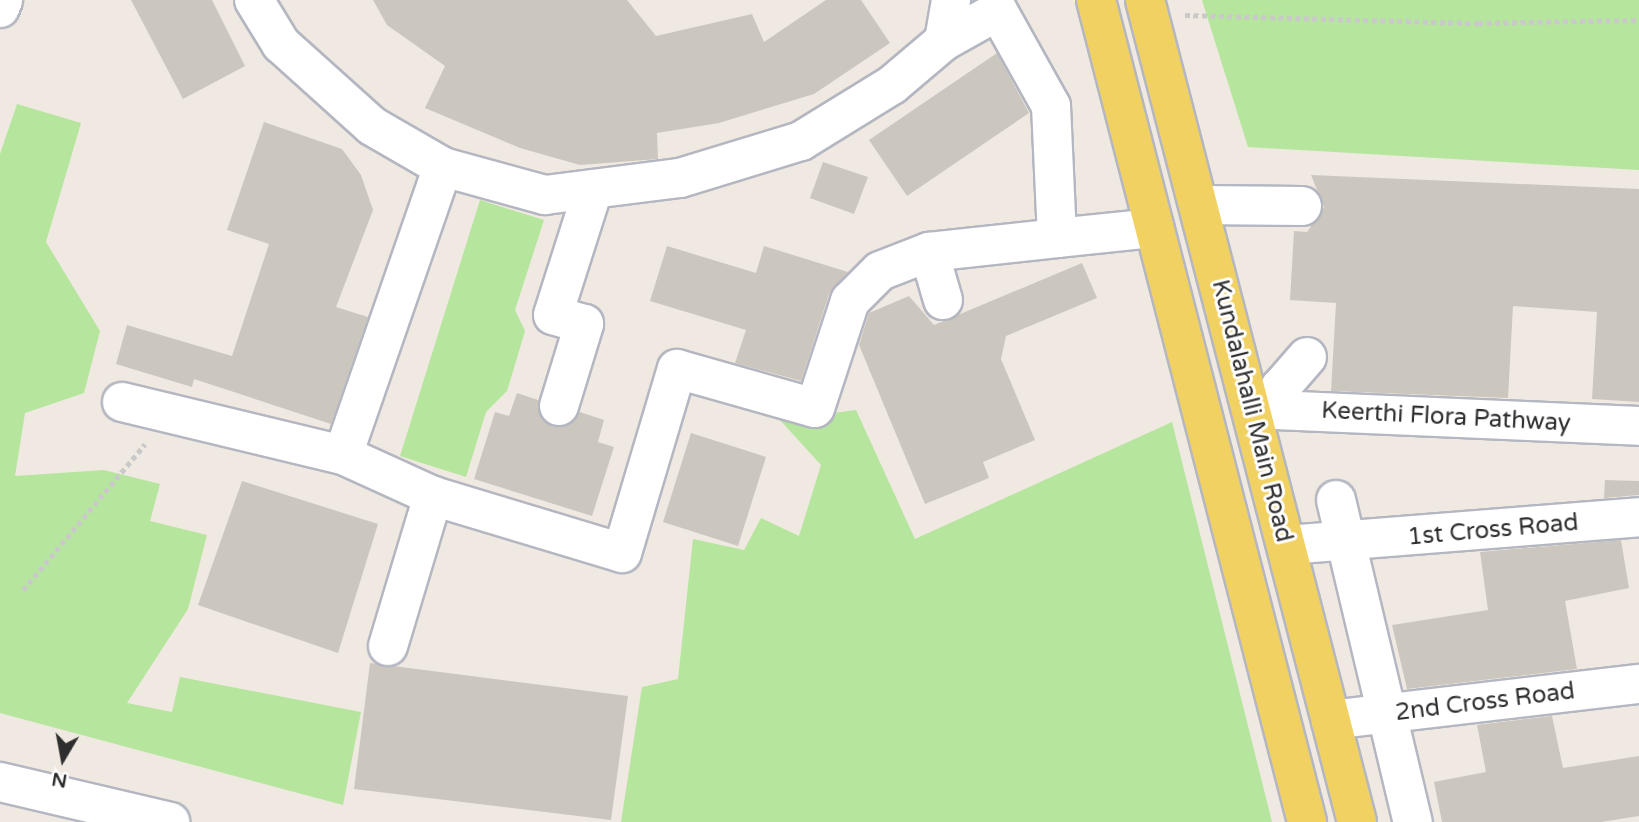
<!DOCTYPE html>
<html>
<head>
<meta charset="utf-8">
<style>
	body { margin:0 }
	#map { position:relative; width:1639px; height:822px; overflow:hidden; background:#efe9e1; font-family:"Varela Round",sans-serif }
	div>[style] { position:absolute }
	.green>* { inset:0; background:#b6e59e }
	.building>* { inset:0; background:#cbc7bf }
	.path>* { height:4.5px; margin-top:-2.25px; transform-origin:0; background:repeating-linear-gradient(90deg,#c9c9c9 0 5px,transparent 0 8.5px) }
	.roads { filter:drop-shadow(2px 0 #b4b7c1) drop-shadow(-2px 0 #b4b7c1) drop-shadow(0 2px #b4b7c1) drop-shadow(0 -2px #b4b7c1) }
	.minor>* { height:38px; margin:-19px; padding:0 19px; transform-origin:19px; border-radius:19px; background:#fff }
	.major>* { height:38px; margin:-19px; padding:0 19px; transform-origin:19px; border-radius:19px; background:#f2d163 }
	span { translate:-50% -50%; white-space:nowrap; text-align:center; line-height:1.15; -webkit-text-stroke:6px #fff; paint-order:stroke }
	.street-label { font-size:24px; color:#2e2e2e }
	.north { position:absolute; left:28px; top:724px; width:70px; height:70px; -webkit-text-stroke:5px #fff; paint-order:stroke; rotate:190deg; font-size:19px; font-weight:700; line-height:28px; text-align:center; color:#2e2e2e }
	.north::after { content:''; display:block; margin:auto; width:24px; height:32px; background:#2e2e2e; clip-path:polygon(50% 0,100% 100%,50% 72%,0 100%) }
</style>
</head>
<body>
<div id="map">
	<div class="green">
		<div style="clip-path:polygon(1202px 0,1639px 0,1639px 170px,1248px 147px)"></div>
		<div style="clip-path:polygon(17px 104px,81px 123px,46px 242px,100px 331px,84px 393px,25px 413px,15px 476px,104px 470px,160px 484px,150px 521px,207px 535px,188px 609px,127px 703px,172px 712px,180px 677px,361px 712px,343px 805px,0 713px,0 154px)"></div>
		<div style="clip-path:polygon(480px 200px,544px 220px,515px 310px,525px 331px,507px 391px,486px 412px,466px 477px,400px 456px)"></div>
		<div style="clip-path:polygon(856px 410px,915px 539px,1172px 422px,1272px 822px,621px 822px,642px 687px,678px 679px,693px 539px,744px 550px,761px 518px,799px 536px,821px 465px,780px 420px)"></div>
	</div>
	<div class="building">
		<div style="clip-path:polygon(131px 0,212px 0,245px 66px,183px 99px)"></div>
		<div style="clip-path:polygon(373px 0,627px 0,656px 36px,752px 14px,764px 42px,826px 0,861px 0,890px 43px,814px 94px,719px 123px,657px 133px,658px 159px,580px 165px,520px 148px,425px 108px,445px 66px,387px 25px)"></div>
		<div style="clip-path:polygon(997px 53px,1029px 113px,907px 196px,869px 140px)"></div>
		<div style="clip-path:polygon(264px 122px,342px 149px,361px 175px,373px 210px,336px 307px,368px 317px,331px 424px,194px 379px,192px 387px,116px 364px,127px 325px,232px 356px,269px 244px,227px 230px)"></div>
		<div style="clip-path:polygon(823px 162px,868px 177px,854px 214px,810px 198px)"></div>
		<div style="clip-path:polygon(1311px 175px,1639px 189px,1639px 402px,1592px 399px,1597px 312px,1513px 306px,1508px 398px,1331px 391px,1336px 303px,1290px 300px,1294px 231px,1307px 232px,1324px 207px)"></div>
		<div style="clip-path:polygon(667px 246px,756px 273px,764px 246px,848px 272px,829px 294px,801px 381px,735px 363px,746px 330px,650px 301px)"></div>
		<div style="clip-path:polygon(1082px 263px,1097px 298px,1006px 336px,1001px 359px,1035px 440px,983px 462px,989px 478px,925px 504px,859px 345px,869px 313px,909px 296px,934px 325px)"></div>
		<div style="clip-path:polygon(517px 393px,538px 400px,543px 420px,553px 427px,573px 422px,580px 412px,604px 420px,598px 442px,614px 447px,592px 516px,474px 479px,495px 412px,509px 416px)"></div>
		<div style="clip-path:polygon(691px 433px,766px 457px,738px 546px,663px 522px)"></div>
		<div style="clip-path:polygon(1605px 480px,1639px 481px,1639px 495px,1604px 498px)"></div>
		<div style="clip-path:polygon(242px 481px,378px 524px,338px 653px,198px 605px)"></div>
		<div style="clip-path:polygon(1621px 540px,1629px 588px,1565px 601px,1577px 669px,1407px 689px,1392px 625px,1488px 610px,1480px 552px)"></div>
		<div style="clip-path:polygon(370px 663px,628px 696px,611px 820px,354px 789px)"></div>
		<div style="clip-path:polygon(1552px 716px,1563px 768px,1639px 756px,1639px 816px,1601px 822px,1442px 822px,1434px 782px,1486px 772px,1477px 725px)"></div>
	</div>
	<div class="path">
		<div style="left:1185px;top:15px;width:293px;rotate:1.6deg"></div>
		<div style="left:1478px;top:23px;width:161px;rotate:-1.1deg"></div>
		<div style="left:23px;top:590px;width:190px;rotate:-50.1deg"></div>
	</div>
	<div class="roads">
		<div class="minor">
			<div style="left:254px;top:0;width:52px;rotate:58.5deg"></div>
			<div style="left:281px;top:44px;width:122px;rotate:42deg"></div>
			<div style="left:372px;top:126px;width:82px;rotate:30deg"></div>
			<div style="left:443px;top:167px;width:106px;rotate:15.4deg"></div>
			<div style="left:545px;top:195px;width:136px;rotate:-7.2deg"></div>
			<div style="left:680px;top:178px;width:127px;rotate:-17deg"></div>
			<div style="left:801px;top:141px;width:107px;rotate:-31.6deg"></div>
			<div style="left:892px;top:85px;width:68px;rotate:-40.2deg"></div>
			<div style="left:944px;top:41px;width:42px;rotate:-80.3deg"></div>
			<div style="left:0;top:8px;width:9px;rotate:-69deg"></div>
			<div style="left:1199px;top:205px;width:103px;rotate:0.6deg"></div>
			<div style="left:1057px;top:238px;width:98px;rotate:-5.9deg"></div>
			<div style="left:943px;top:300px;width:50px;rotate:-106.3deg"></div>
			<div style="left:929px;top:252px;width:129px;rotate:-6.2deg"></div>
			<div style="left:1057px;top:238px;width:132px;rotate:-92.6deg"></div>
			<div style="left:1051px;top:106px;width:109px;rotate:-119.2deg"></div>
			<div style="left:998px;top:11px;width:62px;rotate:150.9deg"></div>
			<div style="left:122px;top:402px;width:227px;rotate:13.5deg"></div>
			<div style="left:343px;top:455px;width:305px;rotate:-70.9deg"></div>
			<div style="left:559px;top:406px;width:86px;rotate:-73deg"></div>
			<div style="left:584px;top:324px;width:32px;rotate:-164deg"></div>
			<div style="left:553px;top:315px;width:128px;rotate:-72.3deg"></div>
			<div style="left:1252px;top:409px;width:387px;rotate:2.5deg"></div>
			<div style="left:1275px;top:409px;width:22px;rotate:-77deg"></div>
			<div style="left:1280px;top:388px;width:41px;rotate:-48.9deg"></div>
			<div style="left:343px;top:455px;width:99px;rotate:24.5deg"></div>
			<div style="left:433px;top:496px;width:197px;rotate:16.8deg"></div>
			<div style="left:622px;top:553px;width:192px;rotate:-73.4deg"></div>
			<div style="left:677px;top:369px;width:143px;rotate:15.8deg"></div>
			<div style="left:815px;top:408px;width:113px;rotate:-71.9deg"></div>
			<div style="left:850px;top:301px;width:42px;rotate:-45deg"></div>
			<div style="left:880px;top:271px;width:53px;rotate:-21.2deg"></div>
			<div style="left:1336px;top:500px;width:331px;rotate:76.6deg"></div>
			<div style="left:1287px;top:545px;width:353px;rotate:-4.5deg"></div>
			<div style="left:388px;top:646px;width:157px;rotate:-73.3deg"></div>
			<div style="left:1331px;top:720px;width:310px;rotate:-6.7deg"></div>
			<div style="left:0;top:782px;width:175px;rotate:13.2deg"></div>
		</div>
		<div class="major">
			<div style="left:1096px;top:0;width:849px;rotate:75.6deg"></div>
			<div style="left:1145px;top:0;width:849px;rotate:75.54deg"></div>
		</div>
	</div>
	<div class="street-label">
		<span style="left:1252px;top:411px;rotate:76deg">Kundalahalli Main Road</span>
		<span style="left:1446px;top:417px;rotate:3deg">Keerthi Flora Pathway</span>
		<span style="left:1493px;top:530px;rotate:-5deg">1st Cross Road</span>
		<span style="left:1485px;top:702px;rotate:-7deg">2nd Cross Road</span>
	</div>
	<div class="north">N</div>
</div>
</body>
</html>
